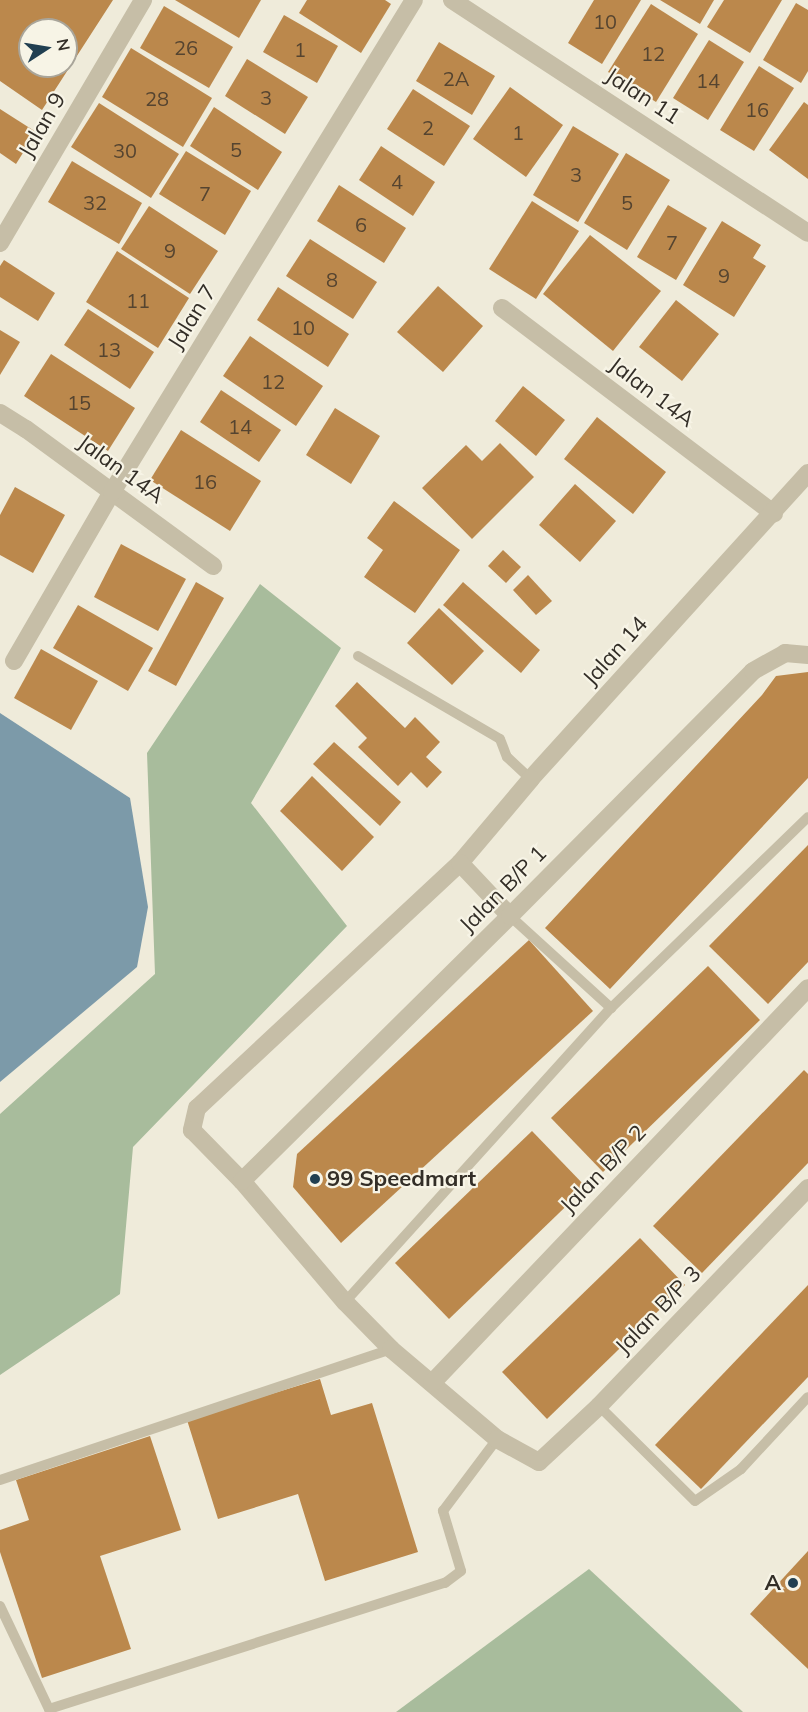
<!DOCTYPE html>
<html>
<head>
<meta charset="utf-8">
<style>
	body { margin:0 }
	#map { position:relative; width:808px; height:1712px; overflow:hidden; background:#efebda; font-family:Mulish,sans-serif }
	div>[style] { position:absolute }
	.green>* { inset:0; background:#a8bc9c }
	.water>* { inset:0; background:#7c9aa9 }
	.building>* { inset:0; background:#bb884c }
	.lane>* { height:10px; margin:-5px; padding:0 5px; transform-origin:5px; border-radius:5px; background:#c6bea7 }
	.street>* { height:18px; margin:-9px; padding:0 9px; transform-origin:9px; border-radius:9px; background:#c6bea7 }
	.dots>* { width:16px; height:16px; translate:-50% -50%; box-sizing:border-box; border:3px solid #f7f4e6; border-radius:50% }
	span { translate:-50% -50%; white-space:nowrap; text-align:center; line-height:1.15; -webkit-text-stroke:4.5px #f7f4e6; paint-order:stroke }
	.number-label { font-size:20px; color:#554430 }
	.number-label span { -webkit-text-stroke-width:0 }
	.street-label { font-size:22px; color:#332e27 }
	.poi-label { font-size:22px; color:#332e27; font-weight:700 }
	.left { translate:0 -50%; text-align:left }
	.right { translate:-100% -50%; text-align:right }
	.north { position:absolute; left:18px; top:18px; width:60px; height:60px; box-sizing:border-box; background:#f7f4e6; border:2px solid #a9a59a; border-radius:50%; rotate:78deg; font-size:16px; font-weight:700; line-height:24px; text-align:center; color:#332e27 }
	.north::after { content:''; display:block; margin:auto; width:21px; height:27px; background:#213f51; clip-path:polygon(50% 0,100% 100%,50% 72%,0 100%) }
</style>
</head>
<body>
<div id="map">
	<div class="green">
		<div style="clip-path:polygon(260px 584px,341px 648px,251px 803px,347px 926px,133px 1147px,120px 1294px,0 1375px,0 1114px,155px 974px,147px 753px)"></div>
		<div style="clip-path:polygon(589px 1569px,743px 1712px,396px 1712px)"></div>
	</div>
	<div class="water">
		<div style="clip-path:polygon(0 713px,130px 798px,148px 907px,137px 967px,0 1082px)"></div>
	</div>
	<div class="building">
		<div style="clip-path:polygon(evenodd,0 0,113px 0,42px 110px,0 81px,0 0,30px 30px,66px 30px,66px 66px,30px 66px,30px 30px)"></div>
		<div style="clip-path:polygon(175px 0,261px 0,239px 38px)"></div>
		<div style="clip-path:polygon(307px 0,385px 0,391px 4px,361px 53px,299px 13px)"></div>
		<div style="clip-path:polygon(594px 0,641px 0,602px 64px,568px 43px)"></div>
		<div style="clip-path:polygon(660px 0,714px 0,700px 24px)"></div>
		<div style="clip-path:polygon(724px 0,782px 0,750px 53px,707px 27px)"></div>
		<div style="clip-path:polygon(796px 3px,808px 10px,808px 71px,801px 83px,763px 60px)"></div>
		<div style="clip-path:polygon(651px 4px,698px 34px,656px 102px,608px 72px)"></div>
		<div style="clip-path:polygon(164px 6px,233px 47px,209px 88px,140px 48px)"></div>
		<div style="clip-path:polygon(284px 15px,338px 46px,317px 83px,263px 52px)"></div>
		<div style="clip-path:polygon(709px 40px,744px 62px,708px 120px,673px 98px)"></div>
		<div style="clip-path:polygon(439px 42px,495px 76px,472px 115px,416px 81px)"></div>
		<div style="clip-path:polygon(131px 48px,212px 98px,183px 147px,102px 97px)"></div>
		<div style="clip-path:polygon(247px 59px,308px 97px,285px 134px,225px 96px)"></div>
		<div style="clip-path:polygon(759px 66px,794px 88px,754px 151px,720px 130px)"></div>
		<div style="clip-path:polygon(510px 87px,563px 125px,526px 177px,473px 139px)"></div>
		<div style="clip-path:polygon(413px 89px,470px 126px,444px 166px,387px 129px)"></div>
		<div style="clip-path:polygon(804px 102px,808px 105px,808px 179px,769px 150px)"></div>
		<div style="clip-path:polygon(99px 103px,179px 154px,151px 198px,71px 147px)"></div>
		<div style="clip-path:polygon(214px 107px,282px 152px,258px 190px,190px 146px)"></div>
		<div style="clip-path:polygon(0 109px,36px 132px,16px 164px,0 153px)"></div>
		<div style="clip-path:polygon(573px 126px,619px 154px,578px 222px,533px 195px)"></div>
		<div style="clip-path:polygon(381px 146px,435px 182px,413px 216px,359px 180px)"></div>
		<div style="clip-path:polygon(186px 151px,251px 191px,225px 235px,159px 194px)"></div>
		<div style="clip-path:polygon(626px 153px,670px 180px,627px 250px,584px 223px)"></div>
		<div style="clip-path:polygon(72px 161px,142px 203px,119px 244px,48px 202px)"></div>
		<div style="clip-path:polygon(339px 185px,406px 228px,384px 263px,317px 221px)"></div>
		<div style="clip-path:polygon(532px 201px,579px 231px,536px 299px,489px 269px)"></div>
		<div style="clip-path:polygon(668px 205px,707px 228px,676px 280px,637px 257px)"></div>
		<div style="clip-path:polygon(149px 206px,218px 251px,190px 294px,121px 249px)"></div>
		<div style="clip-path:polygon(722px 221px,761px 245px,753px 258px,766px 266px,734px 317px,683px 285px)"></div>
		<div style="clip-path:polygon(590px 235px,661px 291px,613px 351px,543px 294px)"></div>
		<div style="clip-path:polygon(310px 239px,377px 282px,353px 319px,286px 276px)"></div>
		<div style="clip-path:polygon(117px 251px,189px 298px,158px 348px,86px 302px)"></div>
		<div style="clip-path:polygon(4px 260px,55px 293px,38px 321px,0 297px,0 266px)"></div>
		<div style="clip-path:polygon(438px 286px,483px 326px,443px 372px,397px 332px)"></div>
		<div style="clip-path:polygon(278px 287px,349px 334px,328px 367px,257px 320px)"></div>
		<div style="clip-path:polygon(676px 300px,719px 334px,682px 381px,639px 347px)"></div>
		<div style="clip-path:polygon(88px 309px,154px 352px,130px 389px,64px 345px)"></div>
		<div style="clip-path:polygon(0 330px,20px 342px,0 375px)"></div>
		<div style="clip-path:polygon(250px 336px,323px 386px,296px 426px,223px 376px)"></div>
		<div style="clip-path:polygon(51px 354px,135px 408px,108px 451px,24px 396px)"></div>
		<div style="clip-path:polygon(523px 386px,565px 420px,536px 456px,495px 421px)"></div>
		<div style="clip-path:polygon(221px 390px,281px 430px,259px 462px,200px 422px)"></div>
		<div style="clip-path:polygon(335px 408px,380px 436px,351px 484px,306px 455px)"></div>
		<div style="clip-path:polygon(597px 417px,666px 472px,633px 514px,564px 459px)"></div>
		<div style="clip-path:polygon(181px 430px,261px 481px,230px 531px,150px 480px)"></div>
		<div style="clip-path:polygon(500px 443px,534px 477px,472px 539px,422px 488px,466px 445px,482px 461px)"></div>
		<div style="clip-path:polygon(575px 484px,616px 521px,580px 562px,539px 525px)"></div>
		<div style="clip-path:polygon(15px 487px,65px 515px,33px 573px,0 555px,0 515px)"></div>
		<div style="clip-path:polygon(394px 501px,460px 550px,415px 613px,364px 577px,383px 550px,367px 538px)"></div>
		<div style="clip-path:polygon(121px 544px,186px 579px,158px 631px,94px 597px)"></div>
		<div style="clip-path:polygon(503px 550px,521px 567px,506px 583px,488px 566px)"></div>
		<div style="clip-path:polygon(528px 575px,552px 601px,536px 615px,513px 590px)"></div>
		<div style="clip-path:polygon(196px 582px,224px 598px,176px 686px,148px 671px)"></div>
		<div style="clip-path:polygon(463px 582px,540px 650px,521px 673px,443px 605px)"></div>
		<div style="clip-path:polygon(78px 605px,153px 648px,128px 691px,53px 648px)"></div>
		<div style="clip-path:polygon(439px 608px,484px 651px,452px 685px,407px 643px)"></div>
		<div style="clip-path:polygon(41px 649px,98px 681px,71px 730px,14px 698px)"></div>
		<div style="clip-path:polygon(808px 672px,808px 778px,610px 989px,545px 928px,762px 695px,776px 676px)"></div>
		<div style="clip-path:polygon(357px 682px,405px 728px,415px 717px,440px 742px,426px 757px,442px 772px,427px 788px,411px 772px,398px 786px,358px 747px,367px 738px,335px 706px)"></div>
		<div style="clip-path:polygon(334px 742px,401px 802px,380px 826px,313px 764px)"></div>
		<div style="clip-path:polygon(312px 776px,374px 837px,342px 871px,280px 811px)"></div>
		<div style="clip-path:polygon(808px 845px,808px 962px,768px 1004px,709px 946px)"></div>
		<div style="clip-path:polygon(529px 940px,593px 1011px,341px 1243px,293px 1187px,297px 1154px)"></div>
		<div style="clip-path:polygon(708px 966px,760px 1020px,603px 1172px,551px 1118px)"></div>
		<div style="clip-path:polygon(804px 1070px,808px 1074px,808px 1163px,702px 1273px,653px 1226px)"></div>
		<div style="clip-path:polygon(532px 1131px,586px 1187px,449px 1319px,395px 1263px)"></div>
		<div style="clip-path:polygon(640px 1238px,685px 1285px,547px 1419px,502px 1372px)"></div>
		<div style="clip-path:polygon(808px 1285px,808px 1377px,701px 1489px,655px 1445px)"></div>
		<div style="clip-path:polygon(320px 1379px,331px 1415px,372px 1403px,418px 1552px,325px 1581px,298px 1494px,218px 1519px,187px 1420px)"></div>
		<div style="clip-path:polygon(150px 1436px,181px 1530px,100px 1556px,131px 1649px,42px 1678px,0 1552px,0 1530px,29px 1520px,16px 1480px)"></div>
		<div style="clip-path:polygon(808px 1551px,808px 1669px,750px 1614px)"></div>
	</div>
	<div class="lane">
		<div style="left:358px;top:656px;width:164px;rotate:30.3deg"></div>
		<div style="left:500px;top:739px;width:19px;rotate:69deg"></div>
		<div style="left:507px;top:757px;width:33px;rotate:43deg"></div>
		<div style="left:510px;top:916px;width:137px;rotate:42.3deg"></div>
		<div style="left:345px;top:1302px;width:396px;rotate:-47.9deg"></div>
		<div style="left:611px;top:1008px;width:274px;rotate:-44.1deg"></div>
		<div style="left:599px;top:1406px;width:135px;rotate:44.7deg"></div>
		<div style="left:695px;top:1501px;width:56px;rotate:-34.8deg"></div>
		<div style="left:741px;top:1469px;width:98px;rotate:-47.1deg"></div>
		<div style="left:0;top:1480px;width:412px;rotate:-18.5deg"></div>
		<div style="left:0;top:1606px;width:114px;rotate:64.6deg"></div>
		<div style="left:49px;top:1709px;width:416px;rotate:-17.7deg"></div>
		<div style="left:445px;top:1583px;width:20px;rotate:-37deg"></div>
		<div style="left:461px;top:1571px;width:63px;rotate:-106.7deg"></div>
		<div style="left:443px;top:1511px;width:90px;rotate:-53.1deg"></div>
	</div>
	<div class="street">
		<div style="left:452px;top:0;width:425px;rotate:33.2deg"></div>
		<div style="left:0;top:243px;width:282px;rotate:-59.5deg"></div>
		<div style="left:502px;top:308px;width:341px;rotate:37.1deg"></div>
		<div style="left:0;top:413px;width:31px;rotate:32deg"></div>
		<div style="left:26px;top:429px;width:232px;rotate:36.2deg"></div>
		<div style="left:808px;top:473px;width:413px;rotate:132.2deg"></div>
		<div style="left:531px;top:779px;width:110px;rotate:130.2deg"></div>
		<div style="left:460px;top:863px;width:359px;rotate:137deg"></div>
		<div style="left:197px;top:1108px;width:23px;rotate:103deg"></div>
		<div style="left:192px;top:1130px;width:71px;rotate:45.6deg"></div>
		<div style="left:242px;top:1181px;width:159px;rotate:49.6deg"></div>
		<div style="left:345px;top:1302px;width:66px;rotate:45.6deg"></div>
		<div style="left:391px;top:1349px;width:139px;rotate:40.3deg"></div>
		<div style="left:497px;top:1439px;width:48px;rotate:28.7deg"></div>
		<div style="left:539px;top:1462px;width:82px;rotate:-43deg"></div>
		<div style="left:599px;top:1406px;width:302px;rotate:-46.2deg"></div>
		<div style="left:14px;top:661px;width:195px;rotate:-59.9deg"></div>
		<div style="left:112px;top:492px;width:577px;rotate:-58.46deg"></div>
		<div style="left:460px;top:863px;width:73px;rotate:46.7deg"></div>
		<div style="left:242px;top:1181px;width:377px;rotate:-44.7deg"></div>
		<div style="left:510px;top:916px;width:345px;rotate:-45.2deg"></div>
		<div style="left:753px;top:671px;width:37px;rotate:-29deg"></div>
		<div style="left:785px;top:653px;width:23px;rotate:5deg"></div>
		<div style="left:432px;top:1383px;width:545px;rotate:-46.41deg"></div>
	</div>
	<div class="dots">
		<div style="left:315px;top:1179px;background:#213f51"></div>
		<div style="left:793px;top:1583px;background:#213f51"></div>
	</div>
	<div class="number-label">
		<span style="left:605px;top:21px">10</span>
		<span style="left:186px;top:47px">26</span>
		<span style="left:300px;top:49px">1</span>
		<span style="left:653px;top:53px">12</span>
		<span style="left:456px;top:78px">2A</span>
		<span style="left:708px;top:80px">14</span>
		<span style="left:266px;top:97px">3</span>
		<span style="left:157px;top:98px">28</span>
		<span style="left:757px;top:109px">16</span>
		<span style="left:428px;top:127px">2</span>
		<span style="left:518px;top:132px">1</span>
		<span style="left:236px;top:149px">5</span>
		<span style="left:125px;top:150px">30</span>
		<span style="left:576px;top:174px">3</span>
		<span style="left:397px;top:181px">4</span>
		<span style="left:205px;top:193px">7</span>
		<span style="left:95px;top:202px">32</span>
		<span style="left:627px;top:202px">5</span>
		<span style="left:361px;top:224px">6</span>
		<span style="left:672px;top:242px">7</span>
		<span style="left:170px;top:250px">9</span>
		<span style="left:724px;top:275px">9</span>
		<span style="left:332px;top:279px">8</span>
		<span style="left:138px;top:300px">11</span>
		<span style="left:303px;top:327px">10</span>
		<span style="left:109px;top:349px">13</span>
		<span style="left:273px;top:381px">12</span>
		<span style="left:79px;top:402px">15</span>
		<span style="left:240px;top:426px">14</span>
		<span style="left:205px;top:481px">16</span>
	</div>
	<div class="street-label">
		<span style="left:643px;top:96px;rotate:33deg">Jalan 11</span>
		<span style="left:42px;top:125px;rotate:-60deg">Jalan 9</span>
		<span style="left:192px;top:317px;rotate:-58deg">Jalan 7</span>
		<span style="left:652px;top:392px;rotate:37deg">Jalan 14A</span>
		<span style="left:121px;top:469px;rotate:36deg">Jalan 14A</span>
		<span style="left:615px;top:651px;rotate:-48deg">Jalan 14</span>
		<span style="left:503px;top:889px;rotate:-45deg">Jalan B/P 1</span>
		<span style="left:603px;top:1169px;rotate:-46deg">Jalan B/P 2</span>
		<span style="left:658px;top:1310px;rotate:-46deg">Jalan B/P 3</span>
	</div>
	<div class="poi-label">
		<span class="left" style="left:327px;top:1179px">99 Speedmart</span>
		<span class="right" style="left:781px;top:1583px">A</span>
	</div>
	<div class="north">N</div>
</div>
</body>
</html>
